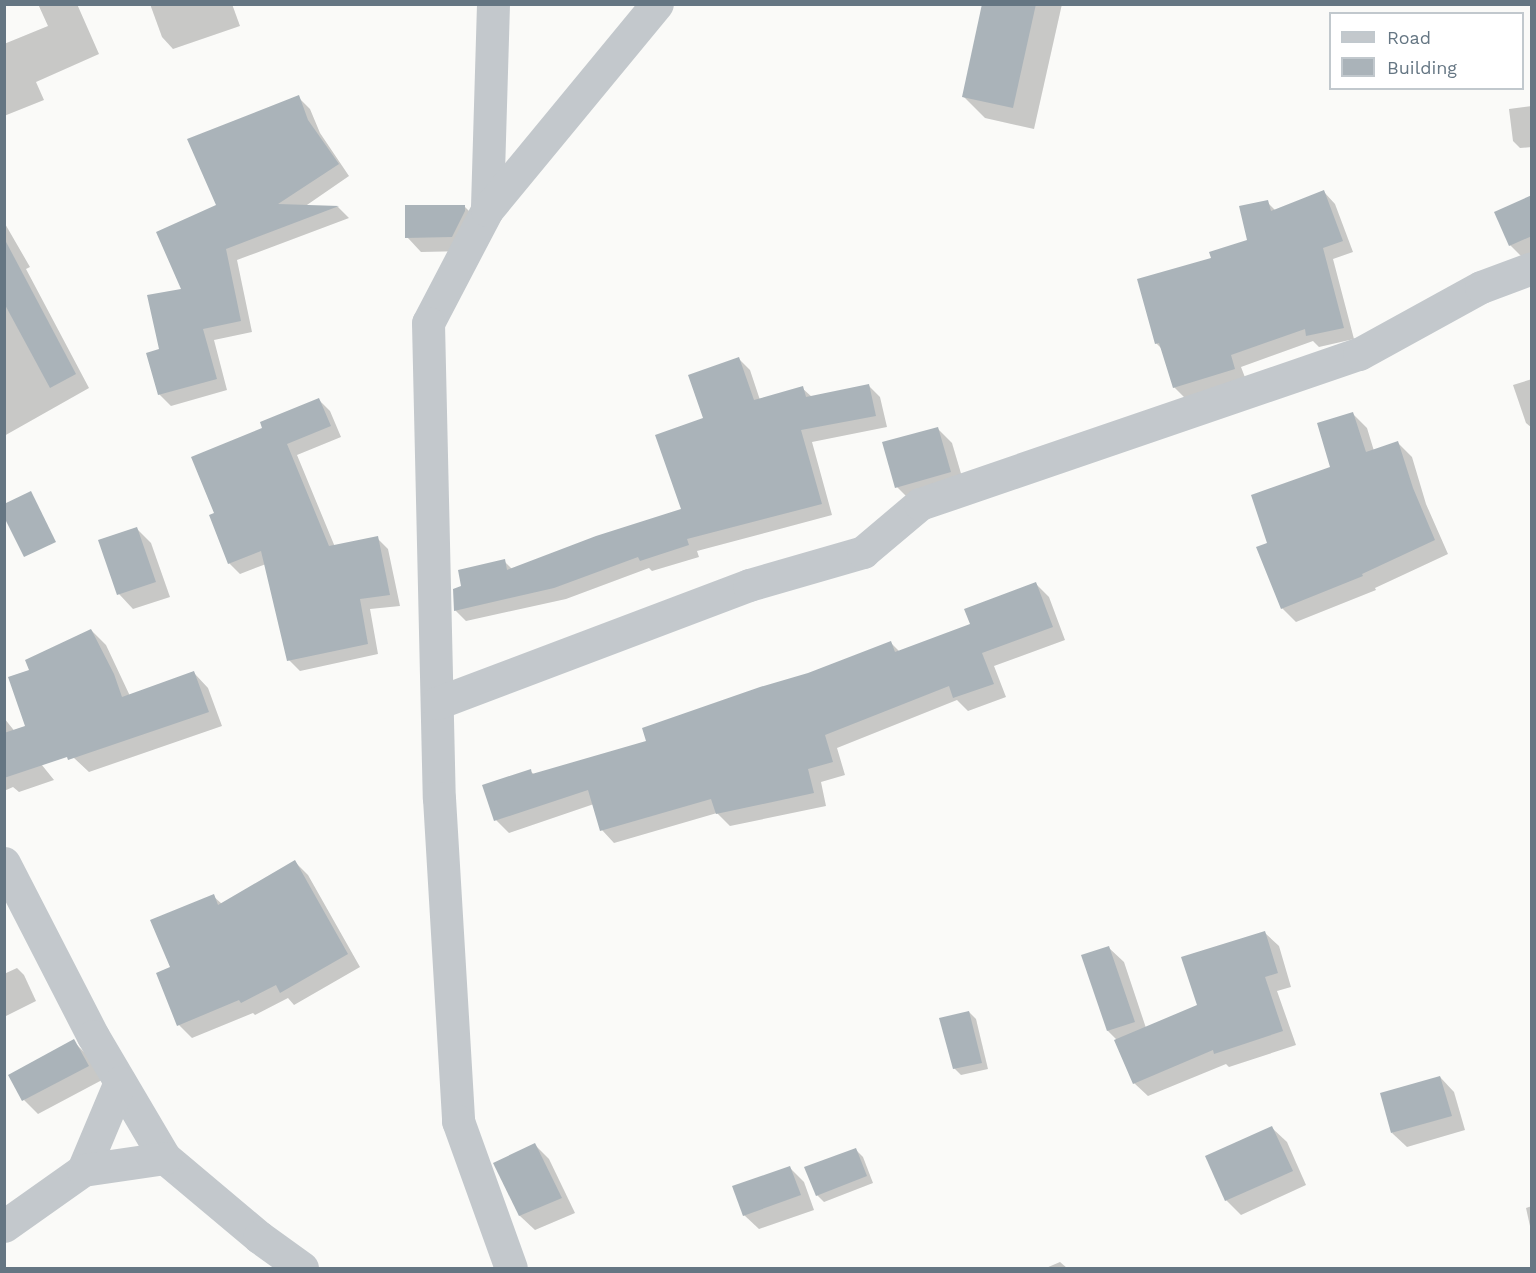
<!DOCTYPE html>
<html>
<head>
<meta charset="utf-8">
<style>
	body { margin:0 }
	#map { position:relative; width:1536px; height:1273px; overflow:hidden; background:#fafaf8; font-family:"Work Sans",sans-serif }
	div>[style] { position:absolute }
	.shadow>* { inset:0; background:#0003 }
	.building>* { inset:0; background:#aab3b9 }
	.minor>* { height:33px; margin:-16.5px; padding:0 16.5px; transform-origin:16.5px; border-radius:16.5px; background:#c3c8cc }
	span { translate:-50% -50%; white-space:nowrap; text-align:center; line-height:1.15; -webkit-text-stroke:6px #fff; paint-order:stroke }
	.frame { position:absolute; inset:0; border:6px solid #657683; pointer-events:none }
	.legend { position:absolute; left:1329px; top:12px; width:195px; height:78px; box-sizing:border-box; background:#fff; border:2px solid #c1c8cd; margin:0; padding:8px 10px; list-style:none; font-size:18px; color:#657683 }
	.legend li { display:flex; align-items:center; gap:12px; height:30px }
	.legend b { width:30px; border:2px solid #c1c8cd }
</style>
</head>
<body>
<div id="map">
	<div class="shadow">
		<div style="clip-path:polygon(38px 4px,77px 4px,99px 54px,36px 82px,44px 100px,4px 116px,4px 44px,48px 26px)"></div>
		<div style="clip-path:polygon(150px 4px,232px 4px,240px 26px,173px 49px,162px 37px)"></div>
		<div style="clip-path:polygon(984px 4px,1062px 4px,1034px 129px,985px 118px,963px 96px)"></div>
		<div style="clip-path:polygon(298px 97px,310px 109px,320px 133px,349px 176px,304px 207px,338px 207px,349px 218px,237px 260px,252px 332px,214px 340px,227px 390px,171px 406px,159px 394px,161px 350px,183px 290px,218px 206px)"></div>
		<div style="clip-path:polygon(1532px 106px,1532px 147px,1520px 148px,1513px 141px,1509px 109px)"></div>
		<div style="clip-path:polygon(1324px 192px,1335px 204px,1353px 252px,1333px 259px,1354px 339px,1319px 347px,1313px 341px,1241px 367px,1246px 380px,1186px 399px,1174px 387px,1163px 350px,1156px 343px,1212px 259px,1249px 241px,1267px 202px,1276px 211px)"></div>
		<div style="clip-path:polygon(1532px 197px,1532px 254px,1523px 258px,1510px 245px)"></div>
		<div style="clip-path:polygon(465px 207px,479px 221px,466px 251px,421px 252px,407px 237px)"></div>
		<div style="clip-path:polygon(4px 222px,30px 267px,26px 269px,89px 388px,4px 436px)"></div>
		<div style="clip-path:polygon(739px 359px,750px 370px,760px 400px,802px 388px,812px 397px,869px 386px,880px 397px,887px 427px,812px 442px,832px 515px,697px 551px,699px 557px,652px 571px,649px 568px,566px 599px,466px 621px,455px 610px,504px 561px,512px 569px,683px 510px,705px 419px)"></div>
		<div style="clip-path:polygon(1532px 379px,1532px 428px,1526px 423px,1513px 385px)"></div>
		<div style="clip-path:polygon(319px 400px,330px 411px,341px 437px,297px 455px,335px 547px,377px 538px,388px 549px,400px 606px,370px 609px,378px 654px,300px 671px,289px 660px,266px 564px,240px 574px,229px 563px,216px 514px,264px 428px)"></div>
		<div style="clip-path:polygon(1353px 414px,1367px 428px,1374px 451px,1398px 443px,1412px 457px,1426px 504px,1448px 554px,1375px 588px,1376px 590px,1296px 622px,1282px 608px,1269px 543px,1332px 467px)"></div>
		<div style="clip-path:polygon(938px 429px,952px 443px,965px 487px,911px 501px,897px 487px)"></div>
		<div style="clip-path:polygon(136px 528px,151px 543px,170px 597px,133px 609px,119px 594px)"></div>
		<div style="clip-path:polygon(1036px 584px,1049px 597px,1065px 640px,994px 666px,1006px 697px,968px 711px,957px 700px,837px 748px,845px 775px,821px 782px,826px 806px,730px 826px,717px 813px,614px 843px,602px 830px,594px 804px,509px 833px,496px 820px,530px 771px,535px 775px,648px 742px,891px 643px,900px 652px,972px 625px)"></div>
		<div style="clip-path:polygon(91px 630px,106px 645px,130px 696px,194px 673px,208px 688px,222px 726px,89px 772px,74px 758px)"></div>
		<div style="clip-path:polygon(4px 718px,54px 780px,19px 792px,13px 787px,4px 791px)"></div>
		<div style="clip-path:polygon(295px 862px,308px 875px,360px 967px,294px 1005px,288px 998px,255px 1015px,253px 1013px,192px 1038px,179px 1025px,172px 968px,213px 896px,222px 904px)"></div>
		<div style="clip-path:polygon(1265px 933px,1279px 946px,1291px 987px,1277px 991px,1296px 1045px,1229px 1067px,1226px 1064px,1148px 1096px,1134px 1083px,1117px 1040px,1108px 1031px,1109px 948px,1124px 962px,1146px 1028px,1199px 1006px)"></div>
		<div style="clip-path:polygon(17px 968px,24px 975px,36px 1001px,4px 1017px,4px 974px)"></div>
		<div style="clip-path:polygon(969px 1012px,976px 1019px,988px 1069px,961px 1075px,954px 1068px)"></div>
		<div style="clip-path:polygon(73px 1041px,88px 1056px,102px 1080px,38px 1114px,24px 1100px)"></div>
		<div style="clip-path:polygon(1440px 1077px,1454px 1092px,1465px 1130px,1407px 1147px,1392px 1133px)"></div>
		<div style="clip-path:polygon(1272px 1128px,1287px 1142px,1306px 1185px,1241px 1215px,1226px 1200px)"></div>
		<div style="clip-path:polygon(535px 1145px,549px 1159px,575px 1213px,535px 1230px,520px 1216px,495px 1164px)"></div>
		<div style="clip-path:polygon(856px 1150px,863px 1157px,873px 1183px,824px 1202px,817px 1195px)"></div>
		<div style="clip-path:polygon(789px 1167px,804px 1182px,814px 1210px,759px 1229px,744px 1215px)"></div>
		<div style="clip-path:polygon(1532px 1206px,1532px 1235px,1526px 1208px)"></div>
		<div style="clip-path:polygon(1060px 1262px,1067px 1268px,1046px 1268px)"></div>
	</div>
	<div class="building">
		<div style="clip-path:polygon(982px 4px,1036px 4px,1013px 108px,962px 97px)"></div>
		<div style="clip-path:polygon(299px 95px,308px 120px,339px 164px,278px 204px,339px 206px,226px 249px,241px 321px,203px 329px,217px 379px,158px 395px,146px 353px,159px 349px,147px 295px,181px 289px,156px 232px,216px 205px,187px 139px)"></div>
		<div style="clip-path:polygon(1324px 190px,1343px 241px,1323px 248px,1344px 328px,1306px 336px,1305px 329px,1231px 355px,1235px 369px,1173px 388px,1159px 343px,1155px 344px,1137px 279px,1211px 258px,1209px 252px,1247px 240px,1239px 206px,1268px 200px,1271px 211px)"></div>
		<div style="clip-path:polygon(1532px 195px,1532px 236px,1509px 246px,1494px 212px)"></div>
		<div style="clip-path:polygon(405px 205px,465px 205px,465px 211px,452px 237px,405px 238px)"></div>
		<div style="clip-path:polygon(4px 238px,76px 374px,50px 388px,4px 303px)"></div>
		<div style="clip-path:polygon(739px 357px,754px 400px,803px 386px,806px 397px,869px 384px,876px 416px,801px 430px,822px 504px,687px 539px,689px 545px,640px 561px,638px 557px,554px 588px,454px 611px,453px 589px,461px 586px,458px 570px,505px 559px,507px 570px,596px 536px,681px 509px,655px 435px,703px 418px,688px 375px)"></div>
		<div style="clip-path:polygon(319px 398px,331px 426px,287px 444px,329px 546px,378px 536px,390px 595px,360px 599px,368px 644px,287px 661px,261px 551px,228px 564px,209px 515px,214px 513px,191px 457px,262px 428px,260px 422px)"></div>
		<div style="clip-path:polygon(1353px 412px,1366px 452px,1398px 441px,1413px 488px,1435px 540px,1362px 574px,1363px 576px,1281px 609px,1256px 547px,1267px 543px,1251px 495px,1330px 467px,1317px 423px)"></div>
		<div style="clip-path:polygon(938px 427px,951px 472px,895px 488px,882px 442px)"></div>
		<div style="clip-path:polygon(31px 491px,56px 542px,24px 557px,4px 517px,4px 504px)"></div>
		<div style="clip-path:polygon(137px 527px,156px 582px,117px 595px,98px 540px)"></div>
		<div style="clip-path:polygon(1036px 582px,1053px 627px,982px 653px,994px 684px,953px 698px,949px 686px,825px 735px,833px 762px,808px 769px,814px 793px,716px 814px,711px 799px,600px 831px,588px 790px,494px 821px,482px 785px,531px 769px,532px 774px,646px 741px,642px 728px,760px 687px,808px 673px,891px 641px,895px 652px,970px 624px,964px 609px)"></div>
		<div style="clip-path:polygon(91px 629px,114px 674px,122px 697px,194px 671px,209px 712px,68px 760px,67px 757px,4px 778px,4px 733px,25px 726px,8px 677px,29px 670px,25px 660px)"></div>
		<div style="clip-path:polygon(295px 860px,348px 954px,280px 993px,276px 985px,241px 1003px,239px 1000px,177px 1026px,156px 973px,170px 967px,150px 920px,214px 894px,218px 905px)"></div>
		<div style="clip-path:polygon(1265px 931px,1278px 973px,1265px 977px,1283px 1031px,1214px 1054px,1213px 1050px,1133px 1084px,1114px 1040px,1197px 1005px,1181px 957px)"></div>
		<div style="clip-path:polygon(1109px 946px,1135px 1022px,1107px 1031px,1081px 955px)"></div>
		<div style="clip-path:polygon(969px 1011px,982px 1063px,953px 1069px,939px 1018px)"></div>
		<div style="clip-path:polygon(74px 1039px,89px 1066px,22px 1101px,8px 1075px)"></div>
		<div style="clip-path:polygon(1440px 1076px,1452px 1116px,1391px 1133px,1380px 1093px)"></div>
		<div style="clip-path:polygon(1272px 1126px,1293px 1171px,1225px 1201px,1205px 1156px)"></div>
		<div style="clip-path:polygon(535px 1143px,562px 1198px,519px 1216px,493px 1163px)"></div>
		<div style="clip-path:polygon(856px 1148px,867px 1176px,816px 1196px,804px 1167px)"></div>
		<div style="clip-path:polygon(790px 1166px,801px 1195px,743px 1216px,732px 1186px)"></div>
	</div>
	<div class="minor">
		<div style="left:493px;top:4px;width:206px;rotate:91.7deg"></div>
		<div style="left:487px;top:210px;width:127px;rotate:117.6deg"></div>
		<div style="left:428px;top:323px;width:475px;rotate:88.7deg"></div>
		<div style="left:439px;top:798px;width:324px;rotate:86.6deg"></div>
		<div style="left:458px;top:1121px;width:156px;rotate:70.2deg"></div>
		<div style="left:487px;top:210px;width:267px;rotate:-50.5deg"></div>
		<div style="left:437px;top:703px;width:334px;rotate:-20.7deg"></div>
		<div style="left:749px;top:585px;width:119px;rotate:-16.1deg"></div>
		<div style="left:863px;top:552px;width:75px;rotate:-40.1deg"></div>
		<div style="left:920px;top:504px;width:464px;rotate:-18.9deg"></div>
		<div style="left:1359px;top:354px;width:139px;rotate:-28.8deg"></div>
		<div style="left:1481px;top:287px;width:54px;rotate:-20.4deg"></div>
		<div style="left:4px;top:863px;width:195px;rotate:62.8deg"></div>
		<div style="left:93px;top:1036px;width:142px;rotate:59.5deg"></div>
		<div style="left:165px;top:1158px;width:123px;rotate:40deg"></div>
		<div style="left:259px;top:1237px;width:53px;rotate:35.8deg"></div>
		<div style="left:83px;top:1170px;width:95px;rotate:-67.2deg"></div>
		<div style="left:4px;top:1226px;width:97px;rotate:-35.3deg"></div>
		<div style="left:83px;top:1170px;width:83px;rotate:-8.3deg"></div>
	</div>
	<div class="frame"></div>
	<ul class="legend">
	<li><b style="height:8px;background:#c3c8cc"></b>Road</li>
	<li><b style="height:16px;background:#aab3b9"></b>Building</li>
	</ul>
</div>
</body>
</html>
